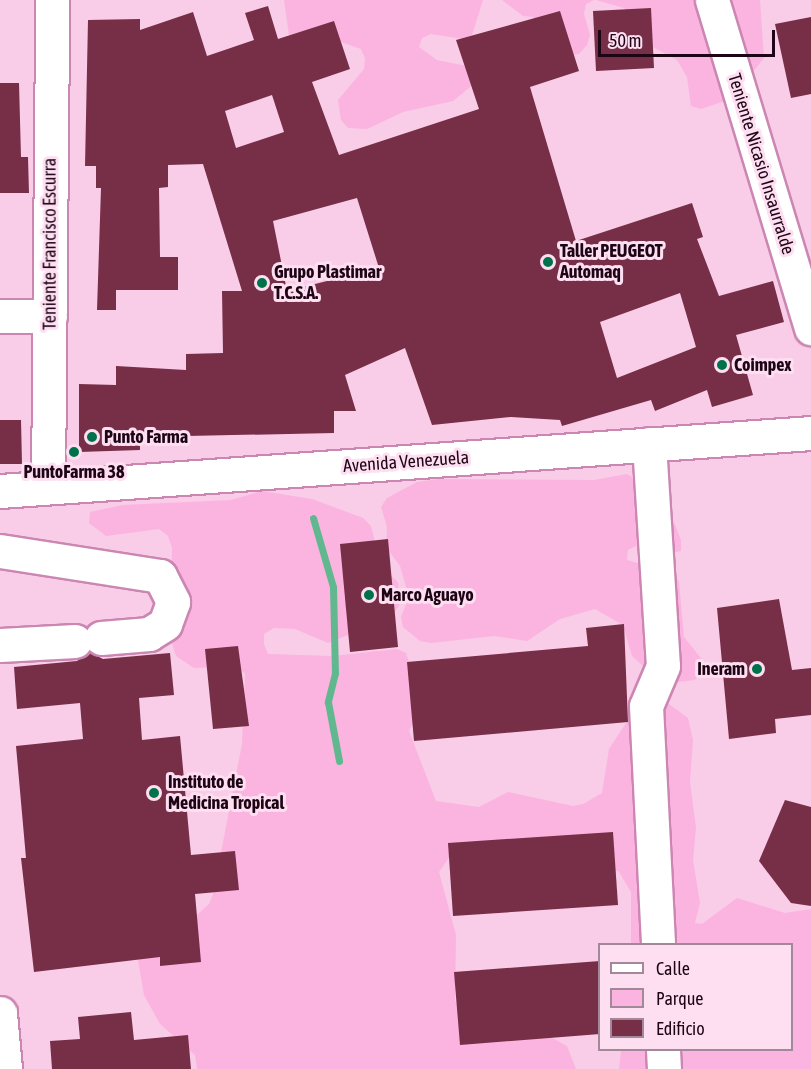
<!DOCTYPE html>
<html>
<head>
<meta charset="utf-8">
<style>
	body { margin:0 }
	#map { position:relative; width:811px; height:1069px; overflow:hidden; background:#f9cce8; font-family:"Asap Condensed",sans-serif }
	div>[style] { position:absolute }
	.green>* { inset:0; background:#fbb4e0 }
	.stream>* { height:7px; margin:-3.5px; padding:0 3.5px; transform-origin:3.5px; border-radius:3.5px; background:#61b88f }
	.building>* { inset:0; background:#772e47 }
	.roads { filter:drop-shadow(2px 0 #cb86b2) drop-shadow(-2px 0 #cb86b2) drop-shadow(0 2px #cb86b2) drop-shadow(0 -2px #cb86b2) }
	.minor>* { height:33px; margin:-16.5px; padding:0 16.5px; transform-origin:16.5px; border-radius:16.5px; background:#fff }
	.major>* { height:33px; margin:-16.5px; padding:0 16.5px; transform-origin:16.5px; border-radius:16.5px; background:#fff }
	.dots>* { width:16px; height:16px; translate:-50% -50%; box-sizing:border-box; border:3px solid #fddff1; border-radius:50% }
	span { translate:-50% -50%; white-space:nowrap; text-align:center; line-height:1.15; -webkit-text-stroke:6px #fddff1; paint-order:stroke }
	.street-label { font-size:18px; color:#1d0516 }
	.poi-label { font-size:18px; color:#1d0516; font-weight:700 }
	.left { translate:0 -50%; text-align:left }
	.right { translate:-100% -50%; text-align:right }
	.legend { position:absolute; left:598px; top:943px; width:195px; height:108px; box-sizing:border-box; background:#fddff1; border:2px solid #a38899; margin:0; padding:8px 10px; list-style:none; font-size:18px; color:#1d0516 }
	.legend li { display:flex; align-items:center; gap:12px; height:30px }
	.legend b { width:30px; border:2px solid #a38899 }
	.scale { position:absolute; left:598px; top:30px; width:177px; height:27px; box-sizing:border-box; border:3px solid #1d0516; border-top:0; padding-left:8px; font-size:18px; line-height:21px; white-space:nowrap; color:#1d0516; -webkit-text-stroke:4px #fddff1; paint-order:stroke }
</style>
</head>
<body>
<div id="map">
	<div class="green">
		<div style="clip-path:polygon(284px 0,483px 0,472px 35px,463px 39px,431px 34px,422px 38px,419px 47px,437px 60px,467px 66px,475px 83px,453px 101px,403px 112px,367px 129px,348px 128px,341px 120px,338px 100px,364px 69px,365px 58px,361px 49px,318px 34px,289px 35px)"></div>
		<div style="clip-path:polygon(502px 0,594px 0,586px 4px,584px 14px,590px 35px,587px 45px,579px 54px,558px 56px,533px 17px,523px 16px)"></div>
		<div style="clip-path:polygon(596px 0,760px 0,764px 58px,731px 99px,701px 109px,691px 106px,687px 77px,677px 60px,651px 46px,624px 8px)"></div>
		<div style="clip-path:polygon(627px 474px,664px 497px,681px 540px,681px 551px,671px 553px,638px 545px,628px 550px,627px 560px,672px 573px,679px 582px,684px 637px,704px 662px,703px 674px,694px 680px,663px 684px,632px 656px,623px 625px,595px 609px,560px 619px,527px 641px,494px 636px,431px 643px,420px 641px,403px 627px,401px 617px,409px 597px,400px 566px,386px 547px,387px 527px,381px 507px,387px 498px,417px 482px,438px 479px,594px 480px)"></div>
		<div style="clip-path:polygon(262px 491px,312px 499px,363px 518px,371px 526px,381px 567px,398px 582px,401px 602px,395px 612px,365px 621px,348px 635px,328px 643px,295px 629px,274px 628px,264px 634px,264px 644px,268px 654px,332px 656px,397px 649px,406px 653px,423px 702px,409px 731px,436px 801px,479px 807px,508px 792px,573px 806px,583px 804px,602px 793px,609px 749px,628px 720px,669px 704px,688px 718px,693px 740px,690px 782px,696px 828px,693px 860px,700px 903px,695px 923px,702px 924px,737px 898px,785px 913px,811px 909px,811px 1069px,619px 1069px,621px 1050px,792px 1050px,792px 944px,631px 944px,631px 892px,619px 872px,601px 861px,451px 855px,439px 872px,456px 935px,455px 1001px,483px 1033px,547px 1035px,567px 1046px,576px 1069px,197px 1069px,195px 1055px,160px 1024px,144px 995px,138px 960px,143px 951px,182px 928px,209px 904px,213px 894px,242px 744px,245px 674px,237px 666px,194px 668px,176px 656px,170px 636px,172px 548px,168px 536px,159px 529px,106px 536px,89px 523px,90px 512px,123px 505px,231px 500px)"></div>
	</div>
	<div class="stream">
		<div style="left:313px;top:518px;width:72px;rotate:73.8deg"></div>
		<div style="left:333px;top:587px;width:86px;rotate:88.7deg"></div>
		<div style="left:335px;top:673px;width:30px;rotate:104deg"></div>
		<div style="left:328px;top:702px;width:60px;rotate:79.4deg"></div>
	</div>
	<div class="building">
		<div style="clip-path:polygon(evenodd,268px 6px,278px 39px,334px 21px,350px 69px,312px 82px,339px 155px,479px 109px,456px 40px,560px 11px,579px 71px,530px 87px,576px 241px,692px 203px,703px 237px,697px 239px,719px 296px,773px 281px,784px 322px,736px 335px,753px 395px,712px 407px,707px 390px,655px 411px,651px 400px,562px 426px,560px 420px,511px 417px,432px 425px,405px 348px,345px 375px,356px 411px,334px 411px,334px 433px,140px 437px,140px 450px,79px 452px,79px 384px,116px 385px,116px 366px,186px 370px,186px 354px,223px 353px,222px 291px,242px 291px,203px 164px,168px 165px,168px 187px,159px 188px,160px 257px,178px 257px,178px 290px,116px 290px,116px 310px,97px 310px,101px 188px,96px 188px,96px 166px,85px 166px,88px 20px,140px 19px,140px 30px,193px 12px,207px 56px,254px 40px,245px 13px,268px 6px,272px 95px,284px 132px,236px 148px,225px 111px,272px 95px,268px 6px,357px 198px,379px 268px,287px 291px,273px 221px,357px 198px,268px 6px,680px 293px,696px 347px,617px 378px,600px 322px,680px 293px)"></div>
		<div style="clip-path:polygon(651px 8px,654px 68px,596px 71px,593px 11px)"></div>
		<div style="clip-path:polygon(811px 17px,811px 94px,791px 98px,775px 24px)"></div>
		<div style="clip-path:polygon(0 83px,19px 83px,21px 157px,28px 157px,29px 193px,0 193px)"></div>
		<div style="clip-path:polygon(0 420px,21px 420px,22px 464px,0 464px)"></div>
		<div style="clip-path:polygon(388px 539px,398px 647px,350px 652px,340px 544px)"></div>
		<div style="clip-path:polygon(779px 599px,792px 670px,811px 668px,811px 715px,775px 719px,776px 733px,729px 739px,717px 608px)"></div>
		<div style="clip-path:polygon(624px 624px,628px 722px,414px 741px,407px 662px,588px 646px,586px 628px)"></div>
		<div style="clip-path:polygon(238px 646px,249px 726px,213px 729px,205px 649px)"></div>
		<div style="clip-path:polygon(89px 652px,103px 659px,170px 653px,174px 695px,139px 698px,142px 740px,180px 736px,191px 855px,235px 851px,239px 890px,195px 894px,201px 962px,160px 966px,160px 957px,34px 972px,21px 858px,26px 858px,16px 746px,83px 739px,80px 703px,17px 709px,14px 667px,77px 661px)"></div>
		<div style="clip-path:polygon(785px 800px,811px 807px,811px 906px,791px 903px,759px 861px)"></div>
		<div style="clip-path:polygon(613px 832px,618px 905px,453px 916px,448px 843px)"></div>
		<div style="clip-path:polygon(600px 961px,600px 1034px,460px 1045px,454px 972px)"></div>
		<div style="clip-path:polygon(131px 1012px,134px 1040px,188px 1035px,191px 1069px,52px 1069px,50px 1041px,80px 1039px,78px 1017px)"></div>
	</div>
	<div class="roads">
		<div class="minor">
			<div style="left:712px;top:0;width:343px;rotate:73.2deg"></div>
			<div style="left:0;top:316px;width:50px"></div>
			<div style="left:649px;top:444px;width:222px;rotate:86.4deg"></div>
			<div style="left:663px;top:666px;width:43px;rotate:113deg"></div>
			<div style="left:646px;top:706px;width:238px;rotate:87.1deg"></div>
			<div style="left:48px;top:487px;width:487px;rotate:-89.5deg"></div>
			<div style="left:0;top:551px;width:162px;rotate:8.9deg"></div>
			<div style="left:160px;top:576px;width:29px;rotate:63deg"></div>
			<div style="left:173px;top:602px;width:23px;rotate:110deg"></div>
			<div style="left:165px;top:624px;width:19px;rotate:148deg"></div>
			<div style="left:149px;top:634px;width:48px;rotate:175.2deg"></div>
			<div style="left:0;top:645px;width:75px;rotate:-3.1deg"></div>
			<div style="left:0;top:1013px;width:56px;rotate:84.9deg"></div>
			<div style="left:663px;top:1050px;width:19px;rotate:87deg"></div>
		</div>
		<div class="major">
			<div style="left:0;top:491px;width:813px;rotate:-4.09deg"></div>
		</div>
	</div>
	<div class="dots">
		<div style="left:548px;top:262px;background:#00724b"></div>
		<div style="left:262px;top:283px;background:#00724b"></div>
		<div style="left:722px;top:365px;background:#00724b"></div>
		<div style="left:92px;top:437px;background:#00724b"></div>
		<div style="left:74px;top:452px;background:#00724b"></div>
		<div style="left:369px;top:595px;background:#00724b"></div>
		<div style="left:757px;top:669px;background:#00724b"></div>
		<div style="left:154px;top:793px;background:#00724b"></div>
	</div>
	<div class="street-label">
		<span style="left:761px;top:164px;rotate:73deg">Teniente Nicasio Insaurralde</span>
		<span style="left:50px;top:244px;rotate:-90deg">Teniente Francisco Escurra</span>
		<span style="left:406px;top:462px;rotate:-4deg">Avenida Venezuela</span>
	</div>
	<div class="poi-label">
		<span class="left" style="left:560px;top:262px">Taller PEUGEOT<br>Automaq</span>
		<span class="left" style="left:274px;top:283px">Grupo Plastimar<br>T.C.S.A.</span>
		<span class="left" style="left:734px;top:365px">Coimpex</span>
		<span class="left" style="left:104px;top:437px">Punto Farma</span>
		<span style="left:74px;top:472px">PuntoFarma 38</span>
		<span class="left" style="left:381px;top:595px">Marco Aguayo</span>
		<span class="right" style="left:745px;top:669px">Ineram</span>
		<span class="left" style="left:168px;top:793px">Instituto de<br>Medicina Tropical</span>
	</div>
	<ul class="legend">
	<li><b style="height:8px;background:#fff"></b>Calle</li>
	<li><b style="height:16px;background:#fbb4e0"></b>Parque</li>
	<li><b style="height:16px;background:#772e47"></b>Edificio</li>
	</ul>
	<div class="scale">50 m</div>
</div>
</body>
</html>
